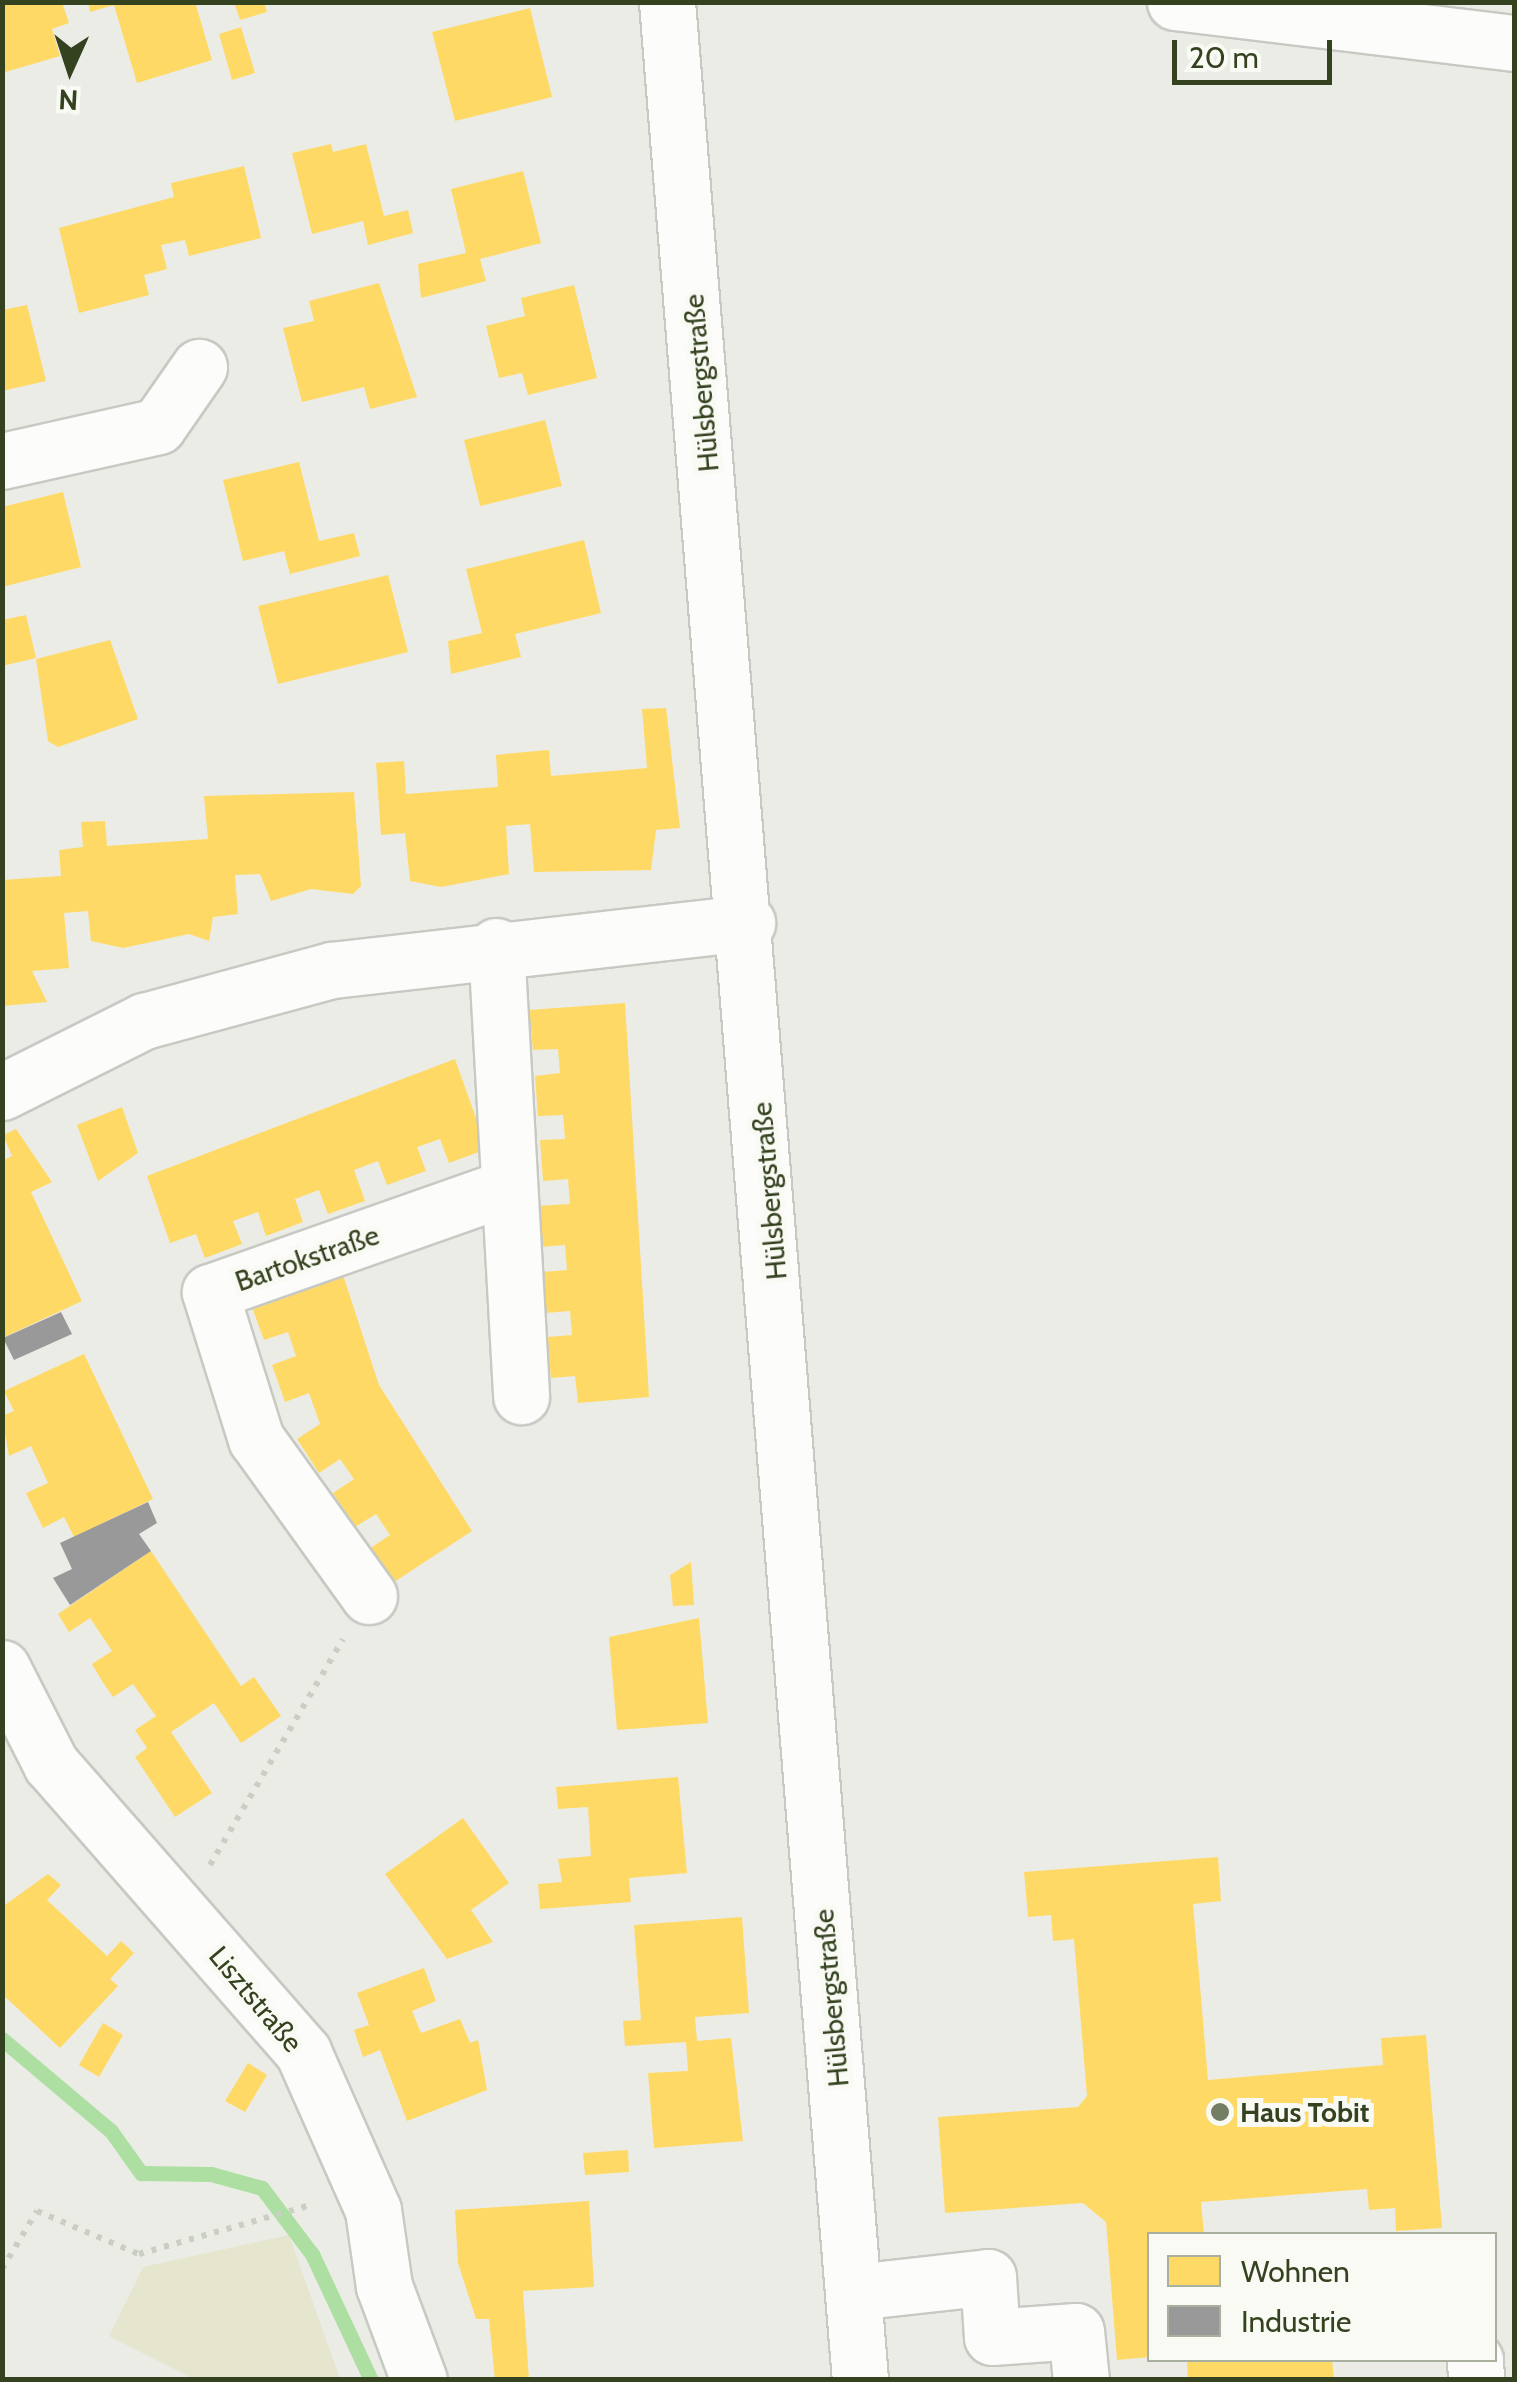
<!DOCTYPE html>
<html>
<head>
<meta charset="utf-8">
<style>
	body { margin:0 }
	#map { position:relative; width:1517px; height:2382px; overflow:hidden; background:#ebece6; font-family:Cabin,sans-serif }
	div>[style] { position:absolute }
	.green>* { inset:0; background:#e6e5ce }
	.homes>* { inset:0; background:#ffd966 }
	.industry>* { inset:0; background:#999 }
	.stream>* { height:15px; margin:-7.5px; padding:0 7.5px; transform-origin:7.5px; border-radius:7.5px; background:#addfa2 }
	.path>* { height:6px; margin-top:-3px; transform-origin:0; background:repeating-linear-gradient(90deg,#cacfc4 0 5px,transparent 0 13px) }
	.roads { filter:drop-shadow(2px 0 #c7c9c3) drop-shadow(-2px 0 #c7c9c3) drop-shadow(0 2px #c7c9c3) drop-shadow(0 -2px #c7c9c3) }
	.minor>* { height:55px; margin:-27.5px; padding:0 27.5px; transform-origin:27.5px; border-radius:27.5px; background:#fcfcfb }
	.dots>* { width:28px; height:28px; translate:-50% -50%; box-sizing:border-box; border:5px solid #f9faf4; border-radius:50% }
	span { translate:-50% -50%; white-space:nowrap; text-align:center; line-height:1.15; -webkit-text-stroke:10px #f9faf4; paint-order:stroke }
	.street-label { font-size:28px; color:#344220 }
	.poi-label { font-size:28px; color:#344220; font-weight:700 }
	.left { translate:0 -50%; text-align:left }
	.frame { position:absolute; inset:0; border:5px solid #344220; pointer-events:none }
	.legend { position:absolute; left:1147px; top:2232px; width:350px; height:130px; box-sizing:border-box; background:#f9faf4; border:2px solid #aab09f; margin:0; padding:12px 18px; list-style:none; font-size:30px; color:#344220 }
	.legend li { display:flex; align-items:center; gap:20px; height:50px }
	.legend b { width:50px; border:2px solid #aab09f }
	.north { position:absolute; left:20px; top:20px; width:100px; height:100px; -webkit-text-stroke:8px #f9faf4; paint-order:stroke; rotate:183deg; font-size:28px; font-weight:700; line-height:40px; text-align:center; color:#344220 }
	.north::after { content:''; display:block; margin:auto; width:35px; height:45px; background:#344220; clip-path:polygon(50% 0,100% 100%,50% 72%,0 100%) }
	.scale { position:absolute; left:1172px; top:40px; width:160px; height:45px; box-sizing:border-box; border:5px solid #344220; border-top:0; padding-left:12px; font-size:30px; line-height:35px; white-space:nowrap; color:#344220; -webkit-text-stroke:8px #f9faf4; paint-order:stroke }
</style>
</head>
<body>
<div id="map">
	<div class="green">
		<div style="clip-path:polygon(289px 2235px,340px 2379px,194px 2379px,109px 2336px,143px 2267px)"></div>
	</div>
	<div class="homes">
		<div style="clip-path:polygon(2px 2px,62px 2px,69px 23px,52px 29px,60px 56px,2px 73px)"></div>
		<div style="clip-path:polygon(88px 2px,195px 2px,212px 60px,137px 83px,114px 5px,90px 12px)"></div>
		<div style="clip-path:polygon(234px 2px,264px 2px,267px 12px,240px 20px)"></div>
		<div style="clip-path:polygon(530px 8px,552px 97px,455px 121px,432px 32px)"></div>
		<div style="clip-path:polygon(241px 27px,255px 73px,232px 80px,219px 34px)"></div>
		<div style="clip-path:polygon(331px 144px,333px 152px,366px 144px,384px 216px,408px 210px,413px 233px,368px 245px,363px 221px,312px 234px,292px 153px)"></div>
		<div style="clip-path:polygon(244px 166px,261px 238px,189px 256px,185px 240px,161px 245px,167px 269px,144px 275px,149px 295px,79px 313px,59px 228px,174px 197px,171px 183px)"></div>
		<div style="clip-path:polygon(523px 171px,541px 243px,480px 259px,486px 281px,421px 298px,418px 264px,466px 253px,451px 189px)"></div>
		<div style="clip-path:polygon(379px 283px,417px 397px,370px 409px,364px 387px,302px 402px,283px 328px,314px 321px,309px 301px)"></div>
		<div style="clip-path:polygon(574px 285px,597px 378px,528px 395px,522px 373px,499px 378px,486px 326px,525px 316px,521px 298px)"></div>
		<div style="clip-path:polygon(27px 305px,46px 381px,2px 391px,2px 310px)"></div>
		<div style="clip-path:polygon(545px 420px,562px 486px,480px 506px,464px 440px)"></div>
		<div style="clip-path:polygon(299px 462px,319px 541px,354px 533px,360px 556px,290px 574px,284px 551px,243px 561px,223px 480px)"></div>
		<div style="clip-path:polygon(63px 492px,81px 567px,2px 587px,2px 507px)"></div>
		<div style="clip-path:polygon(584px 540px,601px 613px,515px 634px,521px 657px,451px 674px,448px 641px,482px 633px,466px 569px)"></div>
		<div style="clip-path:polygon(388px 575px,408px 652px,278px 684px,258px 606px)"></div>
		<div style="clip-path:polygon(26px 615px,36px 658px,2px 666px,2px 620px)"></div>
		<div style="clip-path:polygon(110px 640px,138px 719px,58px 747px,48px 741px,36px 659px)"></div>
		<div style="clip-path:polygon(666px 708px,680px 828px,656px 830px,651px 870px,534px 872px,530px 824px,506px 826px,509px 874px,441px 887px,410px 881px,405px 833px,381px 835px,376px 763px,404px 761px,406px 794px,498px 787px,496px 755px,525px 752px,549px 750px,551px 776px,647px 768px,642px 709px)"></div>
		<div style="clip-path:polygon(354px 792px,361px 886px,353px 894px,311px 889px,271px 901px,260px 874px,235px 875px,238px 914px,213px 917px,209px 941px,189px 934px,123px 948px,91px 941px,88px 911px,64px 913px,69px 968px,32px 971px,47px 1002px,2px 1006px,2px 880px,61px 876px,59px 850px,83px 847px,81px 822px,105px 821px,107px 846px,208px 839px,204px 796px)"></div>
		<div style="clip-path:polygon(625px 1003px,649px 1397px,578px 1403px,575px 1376px,551px 1378px,547px 1337px,572px 1335px,570px 1311px,545px 1313px,542px 1272px,567px 1270px,565px 1245px,540px 1247px,537px 1206px,570px 1204px,568px 1179px,543px 1181px,540px 1140px,565px 1139px,563px 1115px,538px 1116px,535px 1076px,560px 1073px,558px 1049px,533px 1050px,529px 1010px)"></div>
		<div style="clip-path:polygon(455px 1059px,487px 1149px,449px 1163px,440px 1139px,417px 1147px,426px 1171px,387px 1185px,378px 1161px,354px 1170px,365px 1201px,328px 1214px,319px 1190px,295px 1199px,303px 1222px,266px 1236px,258px 1212px,233px 1221px,242px 1244px,205px 1258px,196px 1234px,170px 1243px,147px 1176px)"></div>
		<div style="clip-path:polygon(122px 1107px,138px 1153px,98px 1181px,77px 1125px)"></div>
		<div style="clip-path:polygon(16px 1129px,52px 1182px,31px 1192px,82px 1301px,2px 1338px,2px 1161px,12px 1156px,3px 1135px)"></div>
		<div style="clip-path:polygon(341px 1269px,379px 1385px,472px 1531px,391px 1584px,369px 1549px,390px 1535px,376px 1514px,355px 1527px,333px 1493px,354px 1479px,340px 1459px,319px 1473px,297px 1439px,320px 1424px,309px 1393px,285px 1402px,272px 1365px,296px 1356px,288px 1332px,264px 1340px,250px 1302px)"></div>
		<div style="clip-path:polygon(84px 1354px,153px 1499px,74px 1537px,64px 1517px,43px 1528px,26px 1493px,48px 1483px,31px 1446px,9px 1456px,2px 1416px,14px 1411px,4px 1391px)"></div>
		<div style="clip-path:polygon(151px 1551px,241px 1686px,254px 1677px,281px 1716px,241px 1743px,214px 1703px,171px 1732px,212px 1793px,175px 1817px,135px 1757px,147px 1748px,135px 1730px,156px 1716px,133px 1684px,113px 1697px,102px 1681px,92px 1664px,112px 1651px,90px 1618px,69px 1632px,58px 1614px)"></div>
		<div style="clip-path:polygon(691px 1562px,694px 1605px,673px 1606px,670px 1575px)"></div>
		<div style="clip-path:polygon(699px 1618px,708px 1723px,617px 1730px,609px 1637px)"></div>
		<div style="clip-path:polygon(678px 1777px,687px 1873px,629px 1878px,631px 1902px,540px 1909px,538px 1884px,562px 1882px,558px 1859px,591px 1856px,588px 1807px,558px 1809px,556px 1787px)"></div>
		<div style="clip-path:polygon(463px 1818px,509px 1883px,471px 1910px,493px 1942px,447px 1959px,385px 1874px)"></div>
		<div style="clip-path:polygon(1218px 1857px,1221px 1901px,1193px 1904px,1208px 2080px,1383px 2065px,1381px 2038px,1426px 2035px,1442px 2228px,1396px 2231px,1395px 2208px,1369px 2210px,1367px 2189px,1201px 2202px,1204px 2234px,1150px 2234px,1150px 2357px,1117px 2360px,1106px 2222px,1083px 2203px,945px 2213px,938px 2117px,1078px 2107px,1087px 2096px,1074px 1939px,1053px 1941px,1051px 1915px,1028px 1917px,1024px 1872px)"></div>
		<div style="clip-path:polygon(48px 1874px,61px 1885px,47px 1900px,107px 1956px,121px 1941px,134px 1953px,110px 1979px,118px 1986px,60px 2048px,2px 1994px,2px 1907px)"></div>
		<div style="clip-path:polygon(742px 1917px,749px 2013px,695px 2017px,697px 2041px,731px 2038px,743px 2141px,654px 2148px,648px 2073px,688px 2071px,686px 2042px,625px 2046px,623px 2021px,641px 2020px,634px 1925px)"></div>
		<div style="clip-path:polygon(424px 1968px,436px 2001px,412px 2011px,421px 2033px,460px 2019px,470px 2043px,478px 2040px,487px 2090px,407px 2121px,380px 2050px,363px 2057px,354px 2030px,369px 2025px,357px 1993px)"></div>
		<div style="clip-path:polygon(103px 2023px,123px 2035px,99px 2077px,79px 2065px)"></div>
		<div style="clip-path:polygon(248px 2063px,267px 2075px,245px 2112px,225px 2101px)"></div>
		<div style="clip-path:polygon(628px 2150px,629px 2172px,585px 2175px,583px 2153px)"></div>
		<div style="clip-path:polygon(589px 2201px,594px 2287px,523px 2291px,529px 2380px,495px 2380px,489px 2319px,476px 2319px,458px 2263px,455px 2210px)"></div>
		<div style="clip-path:polygon(1187px 2360px,1332px 2360px,1334px 2380px,1188px 2380px)"></div>
	</div>
	<div class="industry">
		<div style="clip-path:polygon(61px 1312px,72px 1334px,14px 1360px,3px 1338px)"></div>
		<div style="clip-path:polygon(148px 1502px,157px 1523px,139px 1534px,151px 1551px,70px 1605px,53px 1578px,72px 1569px,60px 1543px)"></div>
	</div>
	<div class="stream">
		<div style="left:2px;top:2039px;width:143px;rotate:40.2deg"></div>
		<div style="left:111px;top:2131px;width:52px;rotate:54.5deg"></div>
		<div style="left:141px;top:2173px;width:70px;rotate:0.8deg"></div>
		<div style="left:211px;top:2174px;width:53px;rotate:15.4deg"></div>
		<div style="left:262px;top:2188px;width:83px;rotate:52.9deg"></div>
		<div style="left:312px;top:2254px;width:139px;rotate:64.9deg"></div>
	</div>
	<div class="path">
		<div style="left:210px;top:1865px;width:262px;rotate:-59.5deg"></div>
		<div style="left:2px;top:2269px;width:68px;rotate:-58.9deg"></div>
		<div style="left:37px;top:2211px;width:111px;rotate:22.9deg"></div>
		<div style="left:139px;top:2254px;width:179px;rotate:-15.9deg"></div>
	</div>
	<div class="roads">
		<div class="minor">
			<div style="left:667px;top:2px;width:2386px;rotate:85.36deg"></div>
			<div style="left:1175px;top:2px;width:341px;rotate:6.9deg"></div>
			<div style="left:2px;top:461px;width:160px;rotate:-12.6deg"></div>
			<div style="left:158px;top:426px;width:72px;rotate:-55.2deg"></div>
			<div style="left:496px;top:946px;width:451px;rotate:86.8deg"></div>
			<div style="left:2px;top:1092px;width:159px;rotate:-26.6deg"></div>
			<div style="left:144px;top:1021px;width:195px;rotate:-15.2deg"></div>
			<div style="left:332px;top:970px;width:418px;rotate:-6.5deg"></div>
			<div style="left:369px;top:1596px;width:193px;rotate:-125.7deg"></div>
			<div style="left:256px;top:1439px;width:154px;rotate:-107.4deg"></div>
			<div style="left:210px;top:1292px;width:314px;rotate:-19.4deg"></div>
			<div style="left:2px;top:1668px;width:108px;rotate:63deg"></div>
			<div style="left:51px;top:1764px;width:383px;rotate:48.8deg"></div>
			<div style="left:303px;top:2052px;width:173px;rotate:66.1deg"></div>
			<div style="left:373px;top:2210px;width:77px;rotate:81.8deg"></div>
			<div style="left:384px;top:2286px;width:100px;rotate:69.6deg"></div>
			<div style="left:855px;top:2292px;width:134px;rotate:-6.4deg"></div>
			<div style="left:988px;top:2277px;width:60px;rotate:86.2deg"></div>
			<div style="left:992px;top:2337px;width:84px;rotate:-4.1deg"></div>
			<div style="left:1076px;top:2331px;width:49px;rotate:84.2deg"></div>
			<div style="left:1475px;top:2360px;width:20px;rotate:87deg"></div>
		</div>
	</div>
	<div class="dots">
		<div style="left:1220px;top:2112px;background:#747e65"></div>
	</div>
	<div class="street-label">
		<span style="left:701px;top:383px;rotate:-95deg">Hülsbergstraße</span>
		<span style="left:769px;top:1191px;rotate:-95deg">Hülsbergstraße</span>
		<span style="left:307px;top:1258px;rotate:-19deg">Bartokstraße</span>
		<span style="left:831px;top:1998px;rotate:-95deg">Hülsbergstraße</span>
		<span style="left:256px;top:1999px;rotate:50deg">Lisztstraße</span>
	</div>
	<div class="poi-label">
		<span class="left" style="left:1240px;top:2112px">Haus Tobit</span>
	</div>
	<div class="frame"></div>
	<ul class="legend">
	<li><b style="height:28px;background:#ffd966"></b>Wohnen</li>
	<li><b style="height:28px;background:#999"></b>Industrie</li>
	</ul>
	<div class="north">N</div>
	<div class="scale">20 m</div>
</div>
</body>
</html>
